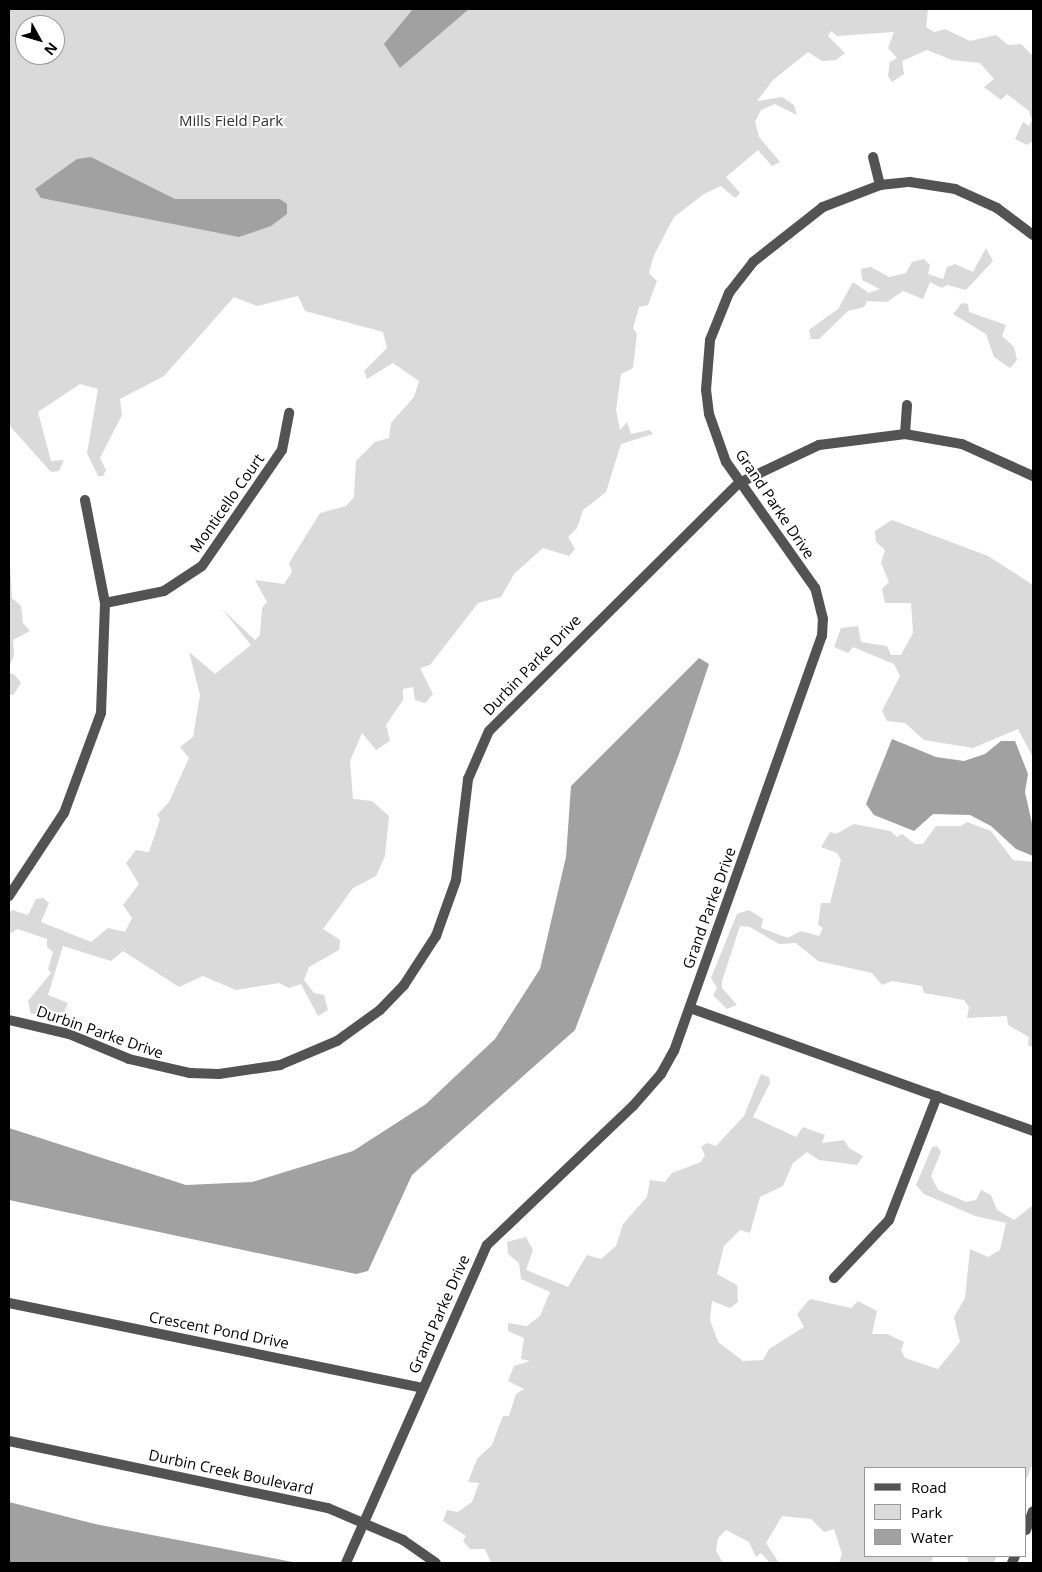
<!DOCTYPE html>
<html>
<head>
<meta charset="utf-8">
<style>
	body { margin:0 }
	#map { position:relative; width:1042px; height:1572px; overflow:hidden; background:#fff; font-family:"Open Sans",sans-serif }
	div>[style] { position:absolute }
	.green>* { inset:0; background:#dadada }
	.water>* { inset:0; background:#a1a1a1 }
	.minor>* { height:10px; margin:-5px; padding:0 5px; transform-origin:5px; border-radius:5px; background:#535353 }
	.tertiary>* { height:10px; margin:-5px; padding:0 5px; transform-origin:5px; border-radius:5px; background:#535353 }
	span { translate:-50% -50%; white-space:nowrap; text-align:center; line-height:1.15; -webkit-text-stroke:4px #fff; paint-order:stroke }
	.park-label { font-size:15px; color:#313131 }
	.street-label { font-size:15px; color:#000 }
	.frame { position:absolute; inset:0; border:10px solid #000; pointer-events:none }
	.legend { position:absolute; left:864px; top:1467px; width:162px; height:90px; box-sizing:border-box; background:#fff; border:1px solid #999; margin:0; padding:6px 9px; list-style:none; font-size:15px; color:#000 }
	.legend li { display:flex; align-items:center; gap:10px; height:25px }
	.legend b { width:25px; border:1px solid #999 }
	.north { position:absolute; left:15px; top:15px; width:50px; height:50px; box-sizing:border-box; background:#fff; border:1px solid #999; border-radius:50%; rotate:129deg; font-size:14px; font-weight:700; line-height:20px; text-align:center; color:#000 }
	.north::after { content:''; display:block; margin:auto; width:18px; height:22px; background:#000; clip-path:polygon(50% 0,100% 100%,50% 72%,0 100%) }
</style>
</head>
<body>
<div id="map">
	<div class="green">
		<div style="clip-path:polygon(evenodd,9px 9px,928px 9px,926px 27px,934px 32px,945px 29px,970px 41px,996px 35px,1008px 45px,1021px 44px,1033px 56px,1033px 141px,1027px 145px,1015px 139px,1023px 122px,1029px 126px,1032px 120px,1029px 111px,1007px 94px,1001px 100px,984px 87px,994px 79px,980px 63px,952px 60px,927px 50px,902px 61px,904px 74px,892px 82px,888px 76px,890px 62px,897px 58px,888px 48px,894px 32px,837px 36px,831px 31px,828px 36px,845px 53px,836px 60px,822px 61px,808px 52px,773px 80px,757px 101px,782px 97px,794px 105px,797px 115px,775px 104px,761px 110px,755px 122px,759px 137px,780px 162px,772px 166px,758px 150px,726px 177px,740px 193px,735px 198px,721px 186px,704px 194px,674px 217px,654px 255px,649px 273px,657px 281px,648px 305px,639px 307px,633px 328px,637px 334px,633px 368px,621px 374px,616px 410px,620px 430px,627px 422px,631px 434px,650px 430px,653px 434px,621px 444px,606px 492px,583px 510px,577px 528px,568px 537px,575px 549px,569px 556px,543px 548px,514px 574px,501px 597px,478px 603px,430px 665px,420px 668px,433px 694px,425px 703px,415px 700px,413px 687px,403px 689px,403px 700px,386px 725px,390px 741px,376px 750px,362px 733px,350px 761px,353px 799px,372px 801px,389px 816px,385px 856px,376px 876px,353px 888px,323px 929px,340px 940px,339px 950px,309px 967px,304px 980px,314px 993px,324px 995px,328px 1010px,318px 1016px,301px 984px,289px 988px,279px 983px,236px 990px,203px 976px,179px 987px,123px 951px,111px 961px,63px 946px,48px 995px,68px 1003px,64px 1012px,31px 1014px,28px 1001px,51px 973px,48px 969px,53px 952px,47px 947px,47px 939px,18px 929px,9px 934px,9px 914px,12px 910px,28px 915px,36px 899px,43px 898px,49px 903px,41px 922px,91px 942px,108px 928px,125px 932px,132px 918px,123px 905px,139px 884px,126px 863px,136px 850px,149px 852px,160px 819px,157px 815px,169px 802px,189px 758px,180px 747px,193px 737px,200px 695px,189px 652px,215px 674px,251px 645px,222px 609px,255px 640px,260px 635px,262px 608px,267px 602px,255px 580px,284px 584px,292px 572px,289px 563px,320px 513px,346px 506px,354px 497px,356px 461px,375px 442px,389px 438px,391px 423px,414px 397px,419px 381px,393px 363px,367px 379px,364px 371px,387px 348px,383px 332px,305px 311px,298px 296px,257px 306px,234px 297px,164px 376px,120px 399px,122px 415px,100px 458px,106px 470px,103px 476px,98px 476px,87px 453px,98px 389px,80px 384px,38px 412px,51px 461px,64px 460px,59px 471px,51px 472px,9px 425px,9px 9px,25px 25px,55px 25px,55px 55px,25px 55px,25px 25px)"></div>
		<div style="clip-path:polygon(986px 248px,993px 261px,966px 290px,947px 285px,942px 288px,930px 282px,923px 299px,903px 291px,887px 302px,867px 301px,864px 307px,848px 311px,819px 339px,811px 339px,809px 330px,838px 309px,853px 282px,869px 293px,880px 289px,862px 280px,861px 269px,871px 267px,889px 277px,906px 273px,912px 262px,924px 259px,930px 265px,928px 274px,943px 279px,947px 267px,955px 264px,973px 272px)"></div>
		<div style="clip-path:polygon(962px 303px,968px 304px,969px 312px,1006px 325px,1002px 336px,1014px 347px,1017px 360px,1010px 368px,994px 357px,986px 334px,953px 314px)"></div>
		<div style="clip-path:polygon(892px 520px,988px 556px,1033px 585px,1033px 757px,1018px 729px,973px 748px,924px 740px,905px 723px,887px 721px,882px 711px,900px 676px,894px 664px,853px 647px,848px 653px,834px 647px,841px 628px,858px 626px,861px 642px,887px 646px,891px 655px,901px 655px,913px 633px,911px 603px,885px 603px,882px 589px,889px 582px,881px 563px,885px 550px,876px 542px,875px 531px)"></div>
		<div style="clip-path:polygon(9px 549px,12px 598px,21px 606px,23px 623px,30px 631px,13px 640px,14px 656px,9px 667px)"></div>
		<div style="clip-path:polygon(9px 674px,14px 674px,21px 683px,13px 695px,9px 694px)"></div>
		<div style="clip-path:polygon(967px 822px,991px 831px,1013px 860px,1033px 862px,1033px 1047px,1028px 1045px,1029px 1037px,1008px 1025px,1007px 1016px,967px 1018px,969px 1007px,964px 1000px,924px 993px,922px 986px,892px 981px,882px 985px,872px 973px,818px 961px,796px 943px,779px 944px,750px 927px,740px 926px,722px 981px,722px 988px,737px 1005px,727px 1009px,713px 995px,717px 988px,711px 978px,737px 914px,749px 910px,763px 919px,761px 928px,788px 938px,801px 931px,819px 936px,823px 928px,818px 925px,821px 903px,830px 903px,841px 860px,837px 853px,821px 847px,830px 832px,836px 834px,854px 824px,890px 831px,897px 837px,902px 834px,915px 844px,923px 844px,936px 826px,961px 826px)"></div>
		<div style="clip-path:polygon(761px 1074px,769px 1077px,770px 1083px,753px 1117px,796px 1137px,803px 1127px,825px 1135px,822px 1143px,844px 1140px,849px 1148px,863px 1156px,857px 1165px,819px 1160px,807px 1152px,793px 1163px,783px 1186px,760px 1197px,750px 1233px,740px 1230px,724px 1246px,717px 1274px,737px 1285px,738px 1302px,730px 1308px,712px 1301px,710px 1320px,718px 1342px,743px 1361px,763px 1360px,769px 1349px,804px 1327px,797px 1314px,810px 1299px,851px 1308px,858px 1301px,877px 1311px,872px 1334px,887px 1334px,904px 1342px,901px 1350px,905px 1358px,938px 1369px,960px 1342px,954px 1317px,965px 1298px,970px 1249px,988px 1257px,1000px 1250px,1006px 1223px,975px 1216px,924px 1194px,916px 1185px,932px 1147px,937px 1146px,941px 1152px,931px 1176px,938px 1190px,966px 1202px,976px 1200px,981px 1190px,991px 1195px,997px 1210px,1014px 1220px,1032px 1206px,1033px 1463px,1026px 1480px,1026px 1468px,866px 1468px,866px 1556px,933px 1556px,931px 1563px,839px 1563px,842px 1554px,834px 1529px,824px 1532px,811px 1519px,782px 1516px,766px 1543px,779px 1563px,770px 1563px,761px 1553px,756px 1557px,749px 1542px,726px 1530px,718px 1538px,716px 1551px,723px 1563px,491px 1563px,485px 1549px,470px 1549px,463px 1541px,466px 1536px,443px 1521px,447px 1510px,458px 1512px,472px 1502px,479px 1483px,468px 1482px,477px 1459px,492px 1445px,503px 1416px,509px 1416px,516px 1394px,524px 1389px,508px 1381px,514px 1366px,530px 1361px,521px 1359px,524px 1338px,508px 1331px,508px 1323px,527px 1326px,540px 1316px,550px 1292px,521px 1279px,519px 1263px,508px 1254px,507px 1242px,526px 1237px,533px 1250px,526px 1270px,568px 1287px,587px 1255px,601px 1259px,616px 1246px,623px 1224px,647px 1197px,650px 1180px,665px 1182px,672px 1173px,701px 1162px,705px 1155px,701px 1147px,707px 1143px,716px 1146px,744px 1116px)"></div>
		<div style="clip-path:polygon(967px 1556px,997px 1556px,993px 1563px,968px 1563px)"></div>
	</div>
	<div class="water">
		<div style="clip-path:polygon(413px 9px,469px 9px,400px 68px,384px 44px)"></div>
		<div style="clip-path:polygon(91px 157px,175px 199px,280px 199px,287px 204px,287px 214px,271px 226px,239px 237px,41px 198px,35px 189px,77px 159px)"></div>
		<div style="clip-path:polygon(699px 658px,709px 664px,679px 754px,575px 1030px,412px 1175px,368px 1271px,356px 1274px,9px 1200px,9px 1128px,186px 1185px,252px 1182px,353px 1151px,426px 1104px,495px 1039px,540px 969px,566px 857px,571px 786px)"></div>
		<div style="clip-path:polygon(892px 739px,936px 757px,964px 761px,985px 754px,1001px 741px,1015px 741px,1028px 774px,1025px 792px,1033px 828px,1033px 856px,1016px 849px,991px 826px,970px 815px,933px 814px,914px 831px,874px 815px,866px 804px)"></div>
		<div style="clip-path:polygon(9px 1502px,95px 1524px,298px 1563px,9px 1563px)"></div>
	</div>
	<div class="minor">
		<div style="left:873px;top:157px;width:29px;rotate:76deg"></div>
		<div style="left:905px;top:434px;width:29px;rotate:-86deg"></div>
		<div style="left:105px;top:603px;width:60px;rotate:-11.5deg"></div>
		<div style="left:164px;top:591px;width:45px;rotate:-33.3deg"></div>
		<div style="left:202px;top:566px;width:141px;rotate:-55.4deg"></div>
		<div style="left:282px;top:450px;width:38px;rotate:-79deg"></div>
		<div style="left:9px;top:896px;width:100px;rotate:-56.5deg"></div>
		<div style="left:64px;top:813px;width:107px;rotate:-69.7deg"></div>
		<div style="left:101px;top:713px;width:110px;rotate:-87.9deg"></div>
		<div style="left:105px;top:603px;width:105px;rotate:-101deg"></div>
		<div style="left:690px;top:1008px;width:364px;rotate:19.7deg"></div>
		<div style="left:9px;top:1020px;width:62px;rotate:13.1deg"></div>
		<div style="left:69px;top:1034px;width:65px;rotate:22.6deg"></div>
		<div style="left:129px;top:1059px;width:63px;rotate:12.9deg"></div>
		<div style="left:190px;top:1073px;width:29px;rotate:2deg"></div>
		<div style="left:219px;top:1074px;width:62px;rotate:-8.4deg"></div>
		<div style="left:280px;top:1065px;width:62px;rotate:-22.8deg"></div>
		<div style="left:337px;top:1041px;width:53px;rotate:-35.8deg"></div>
		<div style="left:380px;top:1010px;width:35px;rotate:-46deg"></div>
		<div style="left:404px;top:985px;width:59px;rotate:-56.9deg"></div>
		<div style="left:436px;top:936px;width:59px;rotate:-70.3deg"></div>
		<div style="left:456px;top:880px;width:102px;rotate:-83.2deg"></div>
		<div style="left:468px;top:779px;width:52px;rotate:-66.4deg"></div>
		<div style="left:489px;top:731px;width:352px;rotate:-44.8deg"></div>
		<div style="left:739px;top:483px;width:89px;rotate:-25.4deg"></div>
		<div style="left:819px;top:445px;width:87px;rotate:-7.3deg"></div>
		<div style="left:905px;top:434px;width:58px;rotate:10deg"></div>
		<div style="left:962px;top:444px;width:78px;rotate:24.3deg"></div>
		<div style="left:834px;top:1278px;width:80px;rotate:-46.5deg"></div>
		<div style="left:889px;top:1220px;width:133px;rotate:-68.8deg"></div>
		<div style="left:9px;top:1303px;width:422px;rotate:11.6deg"></div>
		<div style="left:346px;top:1563px;width:348px;rotate:-66.1deg"></div>
		<div style="left:487px;top:1245px;width:202px;rotate:-43.6deg"></div>
		<div style="left:633px;top:1106px;width:43px;rotate:-48.8deg"></div>
		<div style="left:661px;top:1074px;width:26px;rotate:-61deg"></div>
		<div style="left:674px;top:1051px;width:441px;rotate:-70.4deg"></div>
		<div style="left:822px;top:636px;width:17px;rotate:-87deg"></div>
		<div style="left:823px;top:619px;width:32px;rotate:-104deg"></div>
		<div style="left:815px;top:588px;width:154px;rotate:-125.2deg"></div>
		<div style="left:726px;top:462px;width:51px;rotate:-109.5deg"></div>
		<div style="left:709px;top:414px;width:24px;rotate:-97deg"></div>
		<div style="left:706px;top:390px;width:50px;rotate:-85.4deg"></div>
		<div style="left:710px;top:340px;width:51px;rotate:-68deg"></div>
		<div style="left:729px;top:293px;width:39px;rotate:-52deg"></div>
		<div style="left:753px;top:262px;width:89px;rotate:-38.2deg"></div>
		<div style="left:823px;top:207px;width:61px;rotate:-21.1deg"></div>
		<div style="left:880px;top:185px;width:30px;rotate:-6deg"></div>
		<div style="left:910px;top:182px;width:46px;rotate:8.8deg"></div>
		<div style="left:955px;top:189px;width:46px;rotate:24.3deg"></div>
		<div style="left:997px;top:208px;width:45px;rotate:36.9deg"></div>
	</div>
	<div class="tertiary">
		<div style="left:9px;top:1441px;width:326px;rotate:11.9deg"></div>
		<div style="left:328px;top:1508px;width:82px;rotate:23.1deg"></div>
		<div style="left:403px;top:1540px;width:40px;rotate:34.9deg"></div>
		<div style="left:1026px;top:1530px;width:20px;rotate:-70deg"></div>
		<div style="left:1012px;top:1563px;width:8px;rotate:-67deg"></div>
	</div>
	<div class="park-label">
		<span style="left:231px;top:121px">Mills Field Park</span>
	</div>
	<div class="street-label">
		<span style="left:227px;top:503px;rotate:-55deg">Monticello Court</span>
		<span style="left:775px;top:504px;rotate:56deg">Grand Parke Drive</span>
		<span style="left:532px;top:665px;rotate:-46deg">Durbin Parke Drive</span>
		<span style="left:709px;top:908px;rotate:-70deg">Grand Parke Drive</span>
		<span style="left:100px;top:1032px;rotate:19deg">Durbin Parke Drive</span>
		<span style="left:439px;top:1314px;rotate:-66deg">Grand Parke Drive</span>
		<span style="left:219px;top:1330px;rotate:11deg">Crescent Pond Drive</span>
		<span style="left:231px;top:1472px;rotate:12deg">Durbin Creek Boulevard</span>
	</div>
	<div class="frame"></div>
	<ul class="legend">
	<li><b style="height:6px;background:#535353"></b>Road</li>
	<li><b style="height:14px;background:#dadada"></b>Park</li>
	<li><b style="height:14px;background:#a1a1a1"></b>Water</li>
	</ul>
	<div class="north">N</div>
</div>
</body>
</html>
